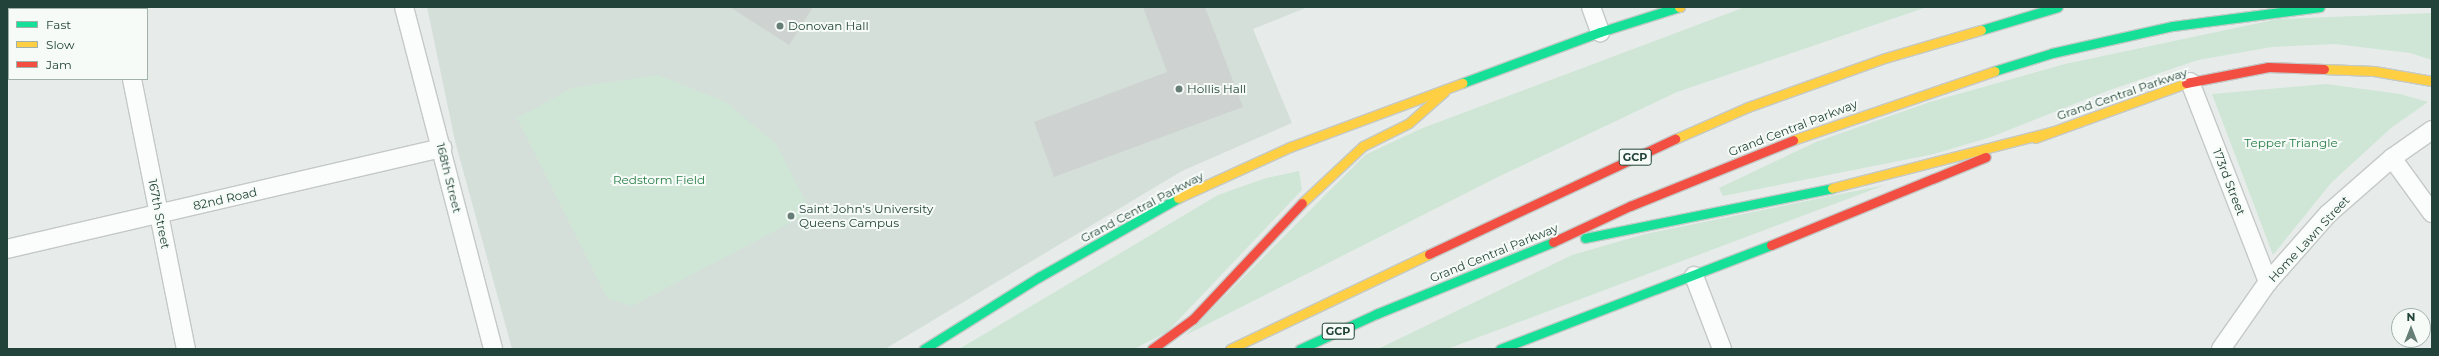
<!DOCTYPE html>
<html>
<head>
<meta charset="utf-8">
<style>
	body { margin:0 }
	#map { position:relative; width:2439px; height:356px; overflow:hidden; background:#e7ecea; font-family:Montserrat,sans-serif }
	div>[style] { position:absolute }
	.built>* { inset:0; background:#d4dfda }
	.green>* { inset:0; background:#cfe6d6 }
	.building>* { inset:0; background:#ced3d1 }
	.roads { filter:drop-shadow(1px 0 #c4c9c7) drop-shadow(-1px 0 #c4c9c7) drop-shadow(0 1px #c4c9c7) drop-shadow(0 -1px #c4c9c7) }
	.street>* { height:18px; margin:-9px; padding:0 9px; transform-origin:9px; border-radius:9px; background:#fbfcfc }
	.fast>* { height:9px; margin:-4.5px; padding:0 4.5px; transform-origin:4.5px; border-radius:4.5px; background:#16e098 }
	.slow>* { height:9px; margin:-4.5px; padding:0 4.5px; transform-origin:4.5px; border-radius:4.5px; background:#ffcf43 }
	.jam>* { height:9px; margin:-4.5px; padding:0 4.5px; transform-origin:4.5px; border-radius:4.5px; background:#f24e42 }
	.dots>* { width:11px; height:11px; translate:-50% -50%; box-sizing:border-box; border:2px solid #f6fbf8; border-radius:50% }
	span { translate:-50% -50%; white-space:nowrap; text-align:center; line-height:1.15; -webkit-text-stroke:4px #f6fbf8; paint-order:stroke }
	.shield-label span { padding:1px 3px; background:#f6fbf8; border:1px solid; border-radius:3px; -webkit-text-stroke-width:0 }
	.shield-label { font-size:11px; color:#224339; font-weight:700 }
	.poi-label { font-size:12px; color:#224339 }
	.left { translate:0 -50%; text-align:left }
	.street-label { font-size:12px; color:#224339 }
	.park-label { font-size:12px; color:#287e47 }
	.frame { position:absolute; inset:0; border:8px solid #224339; pointer-events:none }
	.legend { position:absolute; left:8px; top:8px; width:140px; height:72px; box-sizing:border-box; background:#f6fbf8; border:1px solid #a1b1ac; margin:0; padding:5px 7px; list-style:none; font-size:12px; color:#224339 }
	.legend li { display:flex; align-items:center; gap:8px; height:20px }
	.legend b { width:20px; border:1px solid #a1b1ac }
	.north { position:absolute; left:2391px; top:308px; width:40px; height:40px; box-sizing:border-box; background:#f6fbf8; border:1px solid #a1b1ac; border-radius:50%; rotate:0deg; font-size:11px; font-weight:700; line-height:16px; text-align:center; color:#224339 }
	.north::after { content:''; display:block; margin:auto; width:14px; height:18px; background:#677e77; clip-path:polygon(50% 0,100% 100%,50% 72%,0 100%) }
</style>
</head>
<body>
<div id="map">
	<div class="built">
		<div style="clip-path:polygon(427px 7px,1308px 7px,1253px 29px,1292px 123px,1182px 171px,885px 349px,512px 349px,455px 141px)"></div>
	</div>
	<div class="green">
		<div style="clip-path:polygon(1745px 7px,1927px 7px,1677px 92px,1498px 177px,1186px 335px,1365px 155px,1420px 129px)"></div>
		<div style="clip-path:polygon(2432px 13px,2432px 60px,2410px 53px,2335px 44px,2272px 47px,2198px 60px,2107px 91px,1991px 137px,1934px 154px,1723px 196px,1719px 188px,1816px 142px,1930px 102px,2065px 64px,2278px 19px)"></div>
		<div style="clip-path:polygon(658px 75px,726px 102px,777px 145px,811px 212px,632px 306px,607px 298px,517px 118px,572px 88px)"></div>
		<div style="clip-path:polygon(2326px 84px,2400px 94px,2428px 102px,2391px 128px,2331px 183px,2273px 255px,2212px 94px)"></div>
		<div style="clip-path:polygon(1299px 171px,1302px 190px,1167px 332px,1134px 349px,959px 349px,1218px 195px,1266px 178px)"></div>
		<div style="clip-path:polygon(1885px 185px,1447px 349px,1378px 349px,1572px 255px,1645px 234px)"></div>
	</div>
	<div class="building">
		<div style="clip-path:polygon(730px 7px,813px 7px,789px 45px)"></div>
		<div style="clip-path:polygon(1143px 7px,1205px 7px,1243px 107px,1054px 177px,1034px 122px,1167px 72px)"></div>
	</div>
	<div class="roads">
		<div class="street">
			<div style="left:117px;top:7px;width:2px;rotate:90deg"></div>
			<div style="left:404px;top:7px;width:353px;rotate:75.4deg"></div>
			<div style="left:1591px;top:7px;width:27px;rotate:70deg"></div>
			<div style="left:132px;top:79px;width:275px;rotate:78.7deg"></div>
			<div style="left:2190px;top:82px;width:215px;rotate:68.7deg"></div>
			<div style="left:2392px;top:158px;width:68px;rotate:54deg"></div>
			<div style="left:7px;top:249px;width:447px;rotate:-13.1deg"></div>
			<div style="left:1694px;top:276px;width:78px;rotate:69deg"></div>
			<div style="left:2221px;top:349px;width:82px;rotate:-55deg"></div>
			<div style="left:2268px;top:282px;width:91px;rotate:-48.6deg"></div>
			<div style="left:2328px;top:214px;width:85px;rotate:-41.2deg"></div>
			<div style="left:2392px;top:158px;width:49px;rotate:-35deg"></div>
		</div>
		<div class="fast">
			<div style="left:1981px;top:30px;width:80px;rotate:-16.6deg"></div>
			<div style="left:1994px;top:71px;width:61px;rotate:-17.2deg"></div>
			<div style="left:2052px;top:53px;width:124px;rotate:-12.6deg"></div>
			<div style="left:2173px;top:26px;width:148px;rotate:-7.4deg"></div>
			<div style="left:1462px;top:83px;width:147px;rotate:-20.3deg"></div>
			<div style="left:1600px;top:32px;width:83px;rotate:-17.6deg"></div>
			<div style="left:1585px;top:238px;width:252px;rotate:-11.4deg"></div>
			<div style="left:924px;top:349px;width:136px;rotate:-32.1deg"></div>
			<div style="left:1039px;top:277px;width:160px;rotate:-29.6deg"></div>
			<div style="left:1300px;top:349px;width:84px;rotate:-24.7deg"></div>
			<div style="left:1376px;top:314px;width:191px;rotate:-22.1deg"></div>
			<div style="left:1500px;top:349px;width:290px;rotate:-21deg"></div>
		</div>
		<div class="slow">
			<div style="left:1679px;top:7px;width:1px"></div>
			<div style="left:2324px;top:69px;width:50px;rotate:2.3deg"></div>
			<div style="left:2374px;top:71px;width:59px;rotate:9.8deg"></div>
			<div style="left:2035px;top:138px;width:161px;rotate:-20deg"></div>
			<div style="left:1675px;top:139px;width:80px;rotate:-23.7deg"></div>
			<div style="left:1748px;top:107px;width:145px;rotate:-19.7deg"></div>
			<div style="left:1885px;top:58px;width:100px;rotate:-16.3deg"></div>
			<div style="left:1793px;top:140px;width:213px;rotate:-18.9deg"></div>
			<div style="left:1832px;top:188px;width:229px;rotate:-14.4deg"></div>
			<div style="left:1178px;top:198px;width:123px;rotate:-24.5deg"></div>
			<div style="left:1290px;top:147px;width:184px;rotate:-20.4deg"></div>
			<div style="left:1302px;top:203px;width:83px;rotate:-43.1deg"></div>
			<div style="left:1363px;top:146px;width:51px;rotate:-26.6deg"></div>
			<div style="left:1409px;top:123px;width:47px;rotate:-41.5deg"></div>
			<div style="left:1230px;top:349px;width:221px;rotate:-25.5deg"></div>
		</div>
		<div class="jam">
			<div style="left:2186px;top:83px;width:84px;rotate:-11deg"></div>
			<div style="left:2268px;top:67px;width:56px;rotate:2deg"></div>
			<div style="left:1553px;top:242px;width:85px;rotate:-25.1deg"></div>
			<div style="left:1630px;top:206px;width:176px;rotate:-22deg"></div>
			<div style="left:1771px;top:245px;width:232px;rotate:-22.3deg"></div>
			<div style="left:1429px;top:254px;width:272px;rotate:-25.1deg"></div>
			<div style="left:1152px;top:349px;width:51px;rotate:-36.2deg"></div>
			<div style="left:1193px;top:319px;width:159px;rotate:-46.8deg"></div>
		</div>
	</div>
	<div class="dots">
		<div style="left:780px;top:26px;background:#677e77"></div>
		<div style="left:1179px;top:89px;background:#677e77"></div>
		<div style="left:791px;top:216px;background:#677e77"></div>
	</div>
	<div class="shield-label">
		<span style="left:1635px;top:157px">GCP</span>
		<span style="left:1338px;top:331px">GCP</span>
	</div>
	<div class="poi-label">
		<span class="left" style="left:788px;top:26px">Donovan Hall</span>
		<span class="left" style="left:1187px;top:89px">Hollis Hall</span>
		<span class="left" style="left:799px;top:216px">Saint John's University<br>Queens Campus</span>
	</div>
	<div class="street-label">
		<span style="left:2122px;top:94px;rotate:-19deg">Grand Central Parkway</span>
		<span style="left:1793px;top:128px;rotate:-21deg">Grand Central Parkway</span>
		<span style="left:449px;top:178px;rotate:76deg">168th Street</span>
		<span style="left:2229px;top:182px;rotate:69deg">173rd Street</span>
		<span style="left:225px;top:199px;rotate:-13deg">82nd Road</span>
		<span style="left:1142px;top:207px;rotate:-28deg">Grand Central Parkway</span>
		<span style="left:159px;top:214px;rotate:79deg">167th Street</span>
		<span style="left:2309px;top:239px;rotate:-47deg">Home Lawn Street</span>
		<span style="left:1494px;top:253px;rotate:-22deg">Grand Central Parkway</span>
	</div>
	<div class="park-label">
		<span style="left:2291px;top:143px">Tepper Triangle</span>
		<span style="left:659px;top:180px">Redstorm Field</span>
	</div>
	<div class="frame"></div>
	<ul class="legend">
	<li><b style="height:5px;background:#16e098"></b>Fast</li>
	<li><b style="height:5px;background:#ffcf43"></b>Slow</li>
	<li><b style="height:5px;background:#f24e42"></b>Jam</li>
	</ul>
	<div class="north">N</div>
</div>
</body>
</html>
